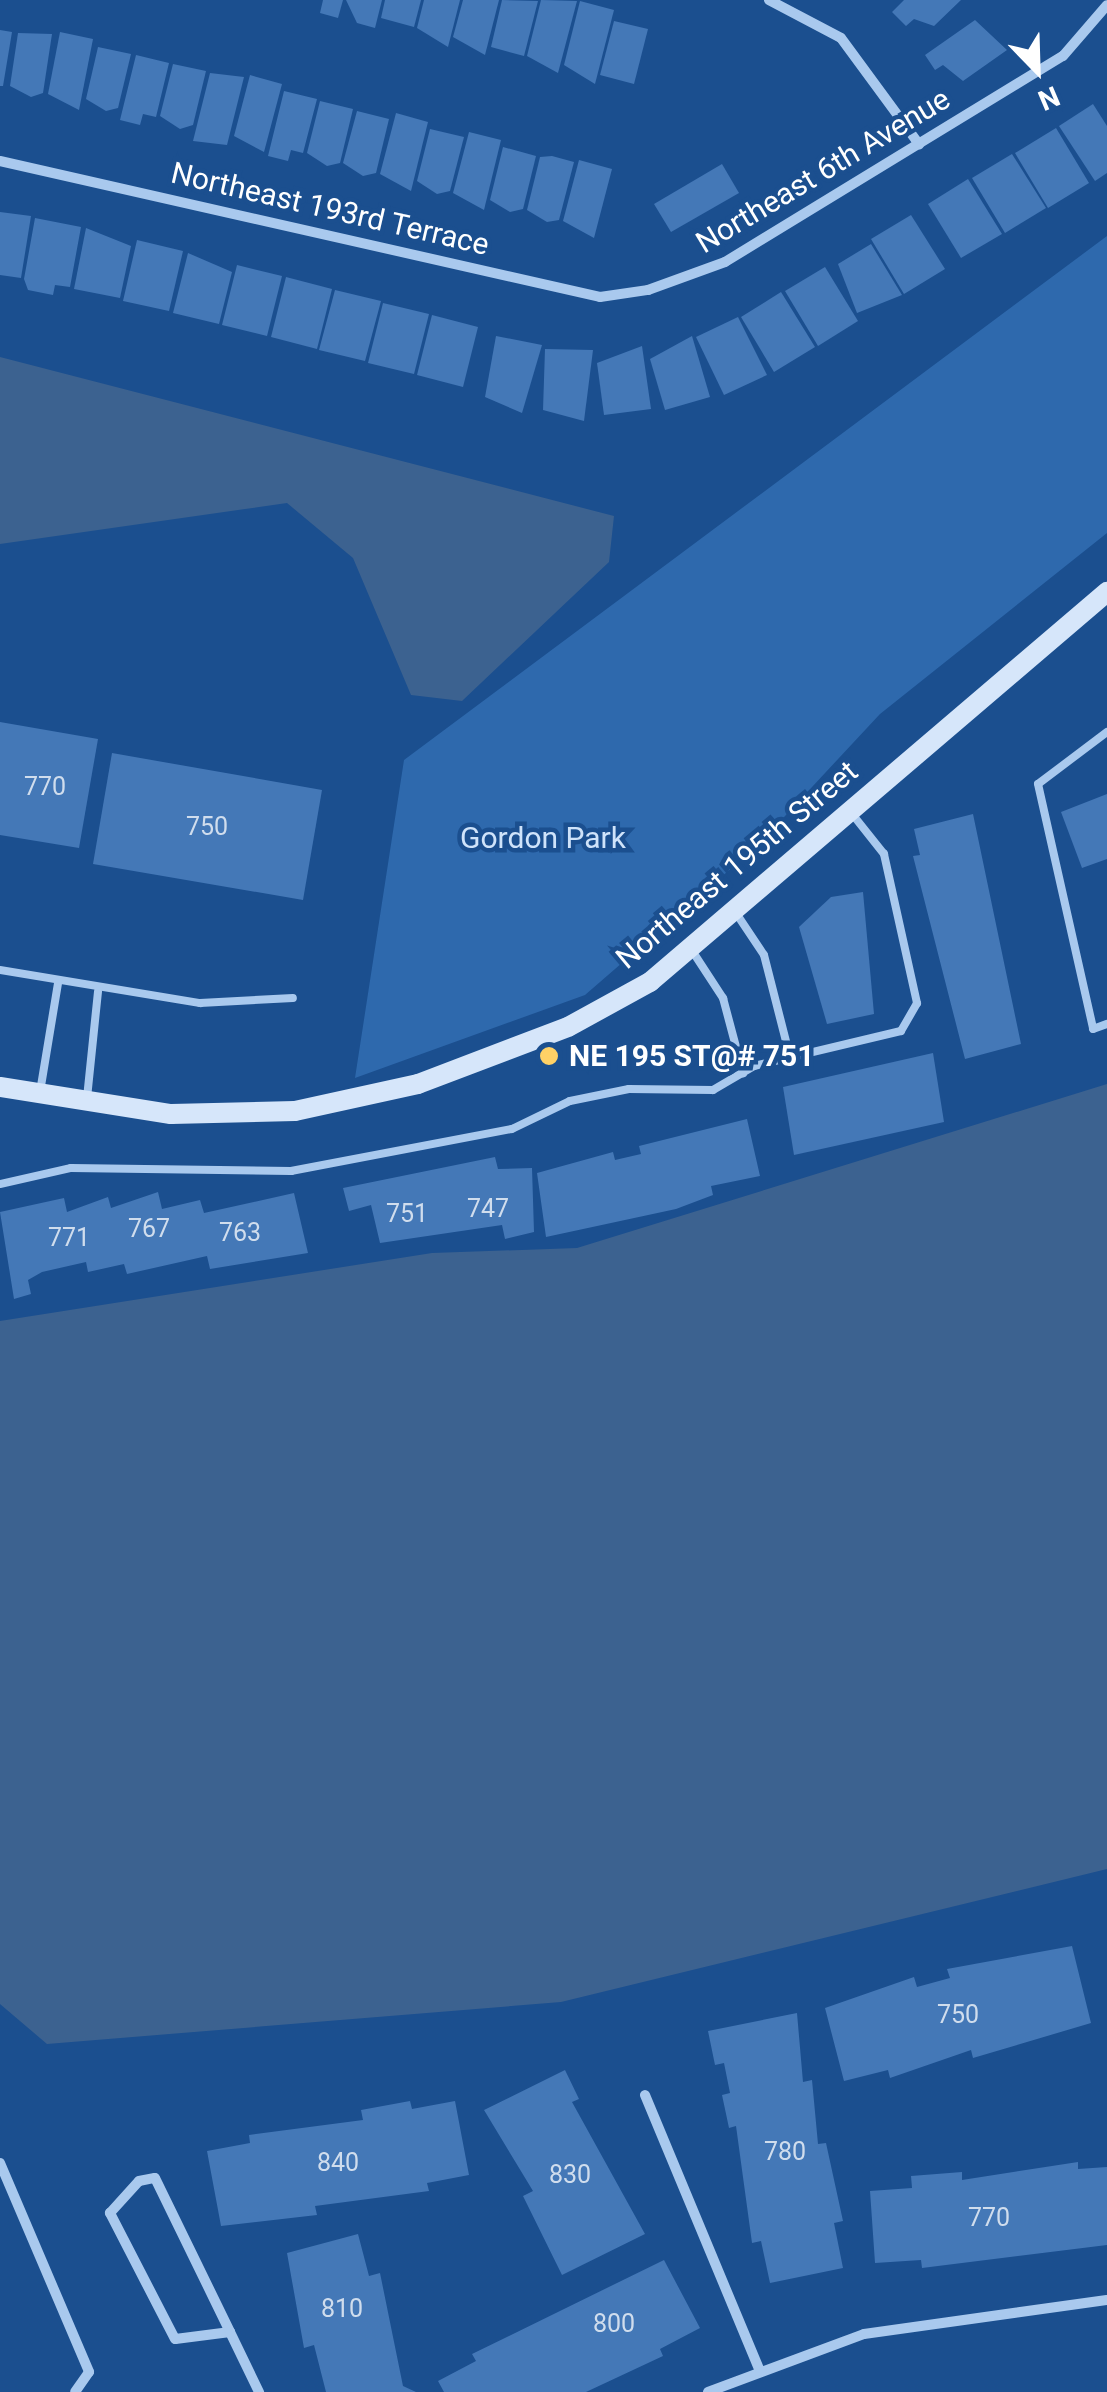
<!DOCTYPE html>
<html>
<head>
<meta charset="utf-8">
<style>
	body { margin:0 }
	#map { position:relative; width:1107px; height:2392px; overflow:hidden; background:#1b4f8f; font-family:Roboto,sans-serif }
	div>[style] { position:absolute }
	.green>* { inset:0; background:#2e69ad }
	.water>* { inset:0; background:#3c6290 }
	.building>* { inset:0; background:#4478b7 }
	.lane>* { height:8px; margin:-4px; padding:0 4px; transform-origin:4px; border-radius:4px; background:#a9c9ee }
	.street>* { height:10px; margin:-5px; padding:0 5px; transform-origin:5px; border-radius:5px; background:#a9c9ee }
	.secondary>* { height:20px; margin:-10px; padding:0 10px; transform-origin:10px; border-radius:10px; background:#d6e6fa }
	.dots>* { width:28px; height:28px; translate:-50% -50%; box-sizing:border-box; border:5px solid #1b4f8f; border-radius:50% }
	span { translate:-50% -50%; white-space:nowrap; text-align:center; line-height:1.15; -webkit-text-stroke:9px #1b4f8f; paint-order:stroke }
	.number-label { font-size:25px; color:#d0dded }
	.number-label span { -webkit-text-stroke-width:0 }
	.street-label { font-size:30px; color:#fff }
	.park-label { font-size:30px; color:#cfe3fa }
	.poi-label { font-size:30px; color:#fff; font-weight:700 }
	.left { translate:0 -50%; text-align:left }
	.north { position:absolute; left:987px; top:20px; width:100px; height:100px; -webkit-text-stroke:8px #1b4f8f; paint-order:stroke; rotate:157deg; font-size:28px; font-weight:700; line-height:40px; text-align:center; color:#fff }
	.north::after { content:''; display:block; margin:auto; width:35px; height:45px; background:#fff; clip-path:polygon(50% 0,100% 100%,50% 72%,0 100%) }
</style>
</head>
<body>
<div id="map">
	<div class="green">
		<div style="clip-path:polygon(1107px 236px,1107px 533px,880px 714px,757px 846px,585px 995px,355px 1078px,404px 760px)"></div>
	</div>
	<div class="water">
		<div style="clip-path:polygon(0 357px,614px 516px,609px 562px,462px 701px,411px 695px,353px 558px,287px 503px,0 544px)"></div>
		<div style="clip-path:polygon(1107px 1084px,1107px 1869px,561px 2002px,47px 2044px,0 2004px,0 1321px,432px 1253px,577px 1248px)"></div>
	</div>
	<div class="building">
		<div style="clip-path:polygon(323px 0,343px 0,338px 18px,320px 13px)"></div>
		<div style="clip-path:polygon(346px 0,382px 0,375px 28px,357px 23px)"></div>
		<div style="clip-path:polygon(385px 0,421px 0,414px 27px,381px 18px)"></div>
		<div style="clip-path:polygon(424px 0,460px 0,448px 47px,417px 28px)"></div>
		<div style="clip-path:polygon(463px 0,499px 0,485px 55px,453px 37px)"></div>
		<div style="clip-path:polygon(502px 0,538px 1px,524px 56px,491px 47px)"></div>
		<div style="clip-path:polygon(541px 0,577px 1px,558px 73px,527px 56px)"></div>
		<div style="clip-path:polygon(904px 0,961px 0,934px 26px,914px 19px,906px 26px,892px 12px)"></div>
		<div style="clip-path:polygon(580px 1px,614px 10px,595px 84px,564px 65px)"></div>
		<div style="clip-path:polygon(975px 20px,1007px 50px,963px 81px,943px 65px,935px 70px,925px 55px)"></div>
		<div style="clip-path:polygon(614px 21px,648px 29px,634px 84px,600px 75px)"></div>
		<div style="clip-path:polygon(0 30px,12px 32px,3px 86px,0 86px)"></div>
		<div style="clip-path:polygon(60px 32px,93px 39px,79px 110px,48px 94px)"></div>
		<div style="clip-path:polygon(18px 33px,52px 34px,43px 93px,31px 97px,10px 86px)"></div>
		<div style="clip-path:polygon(98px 47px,131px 54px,118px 108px,106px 111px,86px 99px)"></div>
		<div style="clip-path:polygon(136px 55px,169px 63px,156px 117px,143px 114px,140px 125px,120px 120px)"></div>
		<div style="clip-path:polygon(173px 64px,206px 71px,193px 125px,180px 129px,160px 116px)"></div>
		<div style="clip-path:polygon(210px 73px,244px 77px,227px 145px,193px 141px)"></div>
		<div style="clip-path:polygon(250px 75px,282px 84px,264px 152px,234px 136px)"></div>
		<div style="clip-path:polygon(284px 91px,317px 99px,303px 153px,291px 150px,288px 161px,268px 156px)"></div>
		<div style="clip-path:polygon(320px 101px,353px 109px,340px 163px,327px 166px,307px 153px)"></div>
		<div style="clip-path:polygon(1093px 104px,1107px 126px,1107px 173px,1095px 181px,1059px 126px)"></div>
		<div style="clip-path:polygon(357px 111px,389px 119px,376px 173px,363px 176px,343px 163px)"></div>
		<div style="clip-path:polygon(396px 113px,428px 122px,411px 191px,380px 174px)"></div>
		<div style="clip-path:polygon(1056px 128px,1089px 183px,1048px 208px,1015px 153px)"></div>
		<div style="clip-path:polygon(430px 129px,464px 137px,450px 191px,437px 194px,417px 181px)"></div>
		<div style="clip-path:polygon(469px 132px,501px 140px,484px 210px,453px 193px)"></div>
		<div style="clip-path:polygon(503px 147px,536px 156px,523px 209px,510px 212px,490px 200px)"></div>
		<div style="clip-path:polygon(1012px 154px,1046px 208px,1005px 233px,972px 178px)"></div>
		<div style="clip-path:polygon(552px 156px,574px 162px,559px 220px,547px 222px,527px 210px,540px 157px)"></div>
		<div style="clip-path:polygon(579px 160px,612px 169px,594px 238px,563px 221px)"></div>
		<div style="clip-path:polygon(722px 164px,739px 193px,671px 232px,654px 204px)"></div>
		<div style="clip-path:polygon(968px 179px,1002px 234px,961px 258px,928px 204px)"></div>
		<div style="clip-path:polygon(0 212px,31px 216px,21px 278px,0 275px)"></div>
		<div style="clip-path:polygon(911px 215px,945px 269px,904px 294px,871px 239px)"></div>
		<div style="clip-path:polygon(35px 218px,81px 227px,70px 287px,55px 285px,53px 295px,28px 290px,24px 279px)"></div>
		<div style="clip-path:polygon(86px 228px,131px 246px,120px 298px,74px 289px)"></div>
		<div style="clip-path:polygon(137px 240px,183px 251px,169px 311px,123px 301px)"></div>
		<div style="clip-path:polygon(871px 244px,902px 295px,857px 313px,838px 264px)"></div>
		<div style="clip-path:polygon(188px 253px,232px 272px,219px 324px,173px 313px)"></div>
		<div style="clip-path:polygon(237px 265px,282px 276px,267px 336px,222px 325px)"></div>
		<div style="clip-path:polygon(825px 267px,858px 321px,818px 346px,785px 291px)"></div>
		<div style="clip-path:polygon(286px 277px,332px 289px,317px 349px,271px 337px)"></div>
		<div style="clip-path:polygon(335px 290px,381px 301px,365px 361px,319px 350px)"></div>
		<div style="clip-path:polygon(781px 292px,815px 347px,774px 372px,741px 317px)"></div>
		<div style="clip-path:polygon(383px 303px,429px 314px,414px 374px,368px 363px)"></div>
		<div style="clip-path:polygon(432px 315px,478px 327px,463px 387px,417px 375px)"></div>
		<div style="clip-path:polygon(738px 317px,767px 375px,724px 395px,696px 337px)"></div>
		<div style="clip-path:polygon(496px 336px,542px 345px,522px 413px,485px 397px)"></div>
		<div style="clip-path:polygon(692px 336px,710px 397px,665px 410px,650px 359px)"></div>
		<div style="clip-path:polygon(642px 346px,651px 409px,604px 415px,597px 363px)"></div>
		<div style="clip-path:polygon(545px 349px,593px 350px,584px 421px,543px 410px)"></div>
		<div style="clip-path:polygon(0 722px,98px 739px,79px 848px,0 835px)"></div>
		<div style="clip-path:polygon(112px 753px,322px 790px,303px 900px,93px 864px)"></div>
		<div style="clip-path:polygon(1107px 794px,1107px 859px,1082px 868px,1061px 812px)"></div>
		<div style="clip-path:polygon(973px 814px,1021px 1044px,965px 1059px,913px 856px,920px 855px,914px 829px)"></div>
		<div style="clip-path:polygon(863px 892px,874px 1014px,827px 1024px,799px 927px,831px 897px)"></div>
		<div style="clip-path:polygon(933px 1053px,944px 1122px,794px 1155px,783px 1087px)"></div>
		<div style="clip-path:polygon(747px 1119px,760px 1176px,711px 1186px,713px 1195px,676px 1209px,546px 1237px,537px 1173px,613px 1152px,615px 1160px,641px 1154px,639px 1146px)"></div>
		<div style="clip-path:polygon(495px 1157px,498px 1169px,532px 1168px,534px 1232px,505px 1239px,502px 1225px,380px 1243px,371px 1205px,349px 1211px,343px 1188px)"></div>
		<div style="clip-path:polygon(158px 1192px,162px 1209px,200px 1200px,204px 1213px,294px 1193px,308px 1253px,210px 1269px,207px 1256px,127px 1274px,124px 1264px,88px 1272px,86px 1262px,42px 1272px,28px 1280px,31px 1294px,14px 1299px,0 1212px,64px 1198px,67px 1212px,108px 1197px,111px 1208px)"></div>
		<div style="clip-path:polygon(1072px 1946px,1091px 2023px,973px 2058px,971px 2050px,890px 2078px,888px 2070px,844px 2081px,825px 2008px,914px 1977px,917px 1987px,950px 1978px,947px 1969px)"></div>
		<div style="clip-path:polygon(797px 2013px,803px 2082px,812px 2080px,818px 2144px,826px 2143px,843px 2221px,834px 2223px,843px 2268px,770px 2283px,761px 2241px,752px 2243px,736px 2126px,729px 2128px,722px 2095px,730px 2093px,724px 2063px,715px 2065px,708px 2031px)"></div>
		<div style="clip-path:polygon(565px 2070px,579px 2099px,572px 2102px,645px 2234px,562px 2275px,523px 2196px,533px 2191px,484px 2110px)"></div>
		<div style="clip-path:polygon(410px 2101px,412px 2109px,455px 2101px,469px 2175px,427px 2183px,429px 2191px,315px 2206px,317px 2215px,221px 2226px,207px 2151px,250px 2143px,249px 2135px,363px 2120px,361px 2110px)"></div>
		<div style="clip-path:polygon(1078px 2162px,1078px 2169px,1107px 2167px,1107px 2245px,922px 2268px,921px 2260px,875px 2263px,870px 2191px,912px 2188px,911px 2176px,962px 2172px,962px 2180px)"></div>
		<div style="clip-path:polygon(358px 2234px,369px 2276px,380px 2273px,403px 2386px,416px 2392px,326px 2392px,314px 2345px,304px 2348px,287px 2253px)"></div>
		<div style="clip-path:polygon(664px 2260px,700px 2328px,660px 2349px,663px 2356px,586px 2392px,444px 2392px,438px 2381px,476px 2361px,472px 2354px)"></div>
	</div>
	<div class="lane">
		<div style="left:1107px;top:732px;width:86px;rotate:143deg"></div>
		<div style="left:1038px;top:784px;width:251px;rotate:77.3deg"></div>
		<div style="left:1093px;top:1029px;width:15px;rotate:-20deg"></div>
		<div style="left:736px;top:913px;width:50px;rotate:56.3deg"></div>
		<div style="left:764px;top:955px;width:105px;rotate:75.7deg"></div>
		<div style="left:691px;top:949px;width:59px;rotate:56.9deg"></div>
		<div style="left:723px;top:998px;width:78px;rotate:75.1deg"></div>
		<div style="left:0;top:970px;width:203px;rotate:9.4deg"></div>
		<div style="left:200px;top:1003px;width:93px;rotate:-3.1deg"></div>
		<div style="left:40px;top:1092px;width:110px;rotate:-80.6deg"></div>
		<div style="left:87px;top:1098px;width:107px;rotate:-84.1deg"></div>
		<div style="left:0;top:1184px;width:73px;rotate:-12.7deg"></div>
		<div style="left:71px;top:1168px;width:220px;rotate:0.8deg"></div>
		<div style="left:291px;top:1171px;width:225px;rotate:-10.8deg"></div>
		<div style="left:512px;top:1129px;width:64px;rotate:-25.8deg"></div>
		<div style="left:570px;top:1101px;width:60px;rotate:-11.5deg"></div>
		<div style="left:629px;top:1089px;width:84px;rotate:0.7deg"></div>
		<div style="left:713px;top:1090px;width:48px;rotate:-30.3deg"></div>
		<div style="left:754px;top:1066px;width:151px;rotate:-13.4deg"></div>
		<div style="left:901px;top:1031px;width:32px;rotate:-60deg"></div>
		<div style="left:917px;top:1003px;width:153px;rotate:-102.5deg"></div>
		<div style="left:884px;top:854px;width:50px;rotate:-128.5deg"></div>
	</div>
	<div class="street">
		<div style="left:769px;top:0;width:81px;rotate:27.8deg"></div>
		<div style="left:841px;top:38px;width:132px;rotate:53.7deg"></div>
		<div style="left:0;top:161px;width:615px;rotate:12.77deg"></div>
		<div style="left:600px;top:297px;width:49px;rotate:-8.3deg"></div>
		<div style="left:648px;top:290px;width:82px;rotate:-20deg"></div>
		<div style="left:725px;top:262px;width:396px;rotate:-31.4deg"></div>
		<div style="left:1063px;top:56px;width:67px;rotate:-49.2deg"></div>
		<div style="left:645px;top:2095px;width:299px;rotate:67.4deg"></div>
		<div style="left:0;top:2163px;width:227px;rotate:66.9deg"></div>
		<div style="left:89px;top:2372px;width:24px;rotate:125deg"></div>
		<div style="left:230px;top:2332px;width:55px;rotate:172.7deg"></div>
		<div style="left:175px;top:2339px;width:142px;rotate:-117.3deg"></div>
		<div style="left:110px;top:2213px;width:43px;rotate:-47.8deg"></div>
		<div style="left:139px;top:2181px;width:16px;rotate:-11deg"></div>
		<div style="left:155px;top:2178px;width:171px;rotate:64deg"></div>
		<div style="left:230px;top:2332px;width:67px;rotate:64.2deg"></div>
		<div style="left:708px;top:2392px;width:166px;rotate:-20.4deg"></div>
		<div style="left:864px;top:2334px;width:245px;rotate:-8deg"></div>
	</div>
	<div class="secondary">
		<div style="left:0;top:1087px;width:173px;rotate:9deg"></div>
		<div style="left:171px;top:1114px;width:124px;rotate:-1.4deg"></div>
		<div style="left:295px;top:1111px;width:126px;rotate:-12.4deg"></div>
		<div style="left:418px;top:1084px;width:160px;rotate:-20.8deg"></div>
		<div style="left:568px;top:1027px;width:94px;rotate:-28.8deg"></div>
		<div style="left:650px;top:982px;width:601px;rotate:-40.48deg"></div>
	</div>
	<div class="dots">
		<div style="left:549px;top:1056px;background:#ffd166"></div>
	</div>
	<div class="number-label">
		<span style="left:45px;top:787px">770</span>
		<span style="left:207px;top:827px">750</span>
		<span style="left:488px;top:1209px">747</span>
		<span style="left:407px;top:1214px">751</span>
		<span style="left:149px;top:1229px">767</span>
		<span style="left:240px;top:1233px">763</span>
		<span style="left:69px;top:1238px">771</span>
		<span style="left:958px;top:2015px">750</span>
		<span style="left:785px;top:2152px">780</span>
		<span style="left:338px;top:2163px">840</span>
		<span style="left:570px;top:2175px">830</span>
		<span style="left:989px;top:2218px">770</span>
		<span style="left:342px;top:2309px">810</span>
		<span style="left:614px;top:2324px">800</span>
	</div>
	<div class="street-label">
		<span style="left:823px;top:171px;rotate:-31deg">Northeast 6th Avenue</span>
		<span style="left:330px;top:209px;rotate:13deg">Northeast 193rd Terrace</span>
		<span style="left:737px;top:865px;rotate:-40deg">Northeast 195th Street</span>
	</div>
	<div class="park-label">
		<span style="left:543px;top:838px">Gordon Park</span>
	</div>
	<div class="poi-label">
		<span class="left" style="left:569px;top:1056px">NE 195 ST@# 751</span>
	</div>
	<div class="north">N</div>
</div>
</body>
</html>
